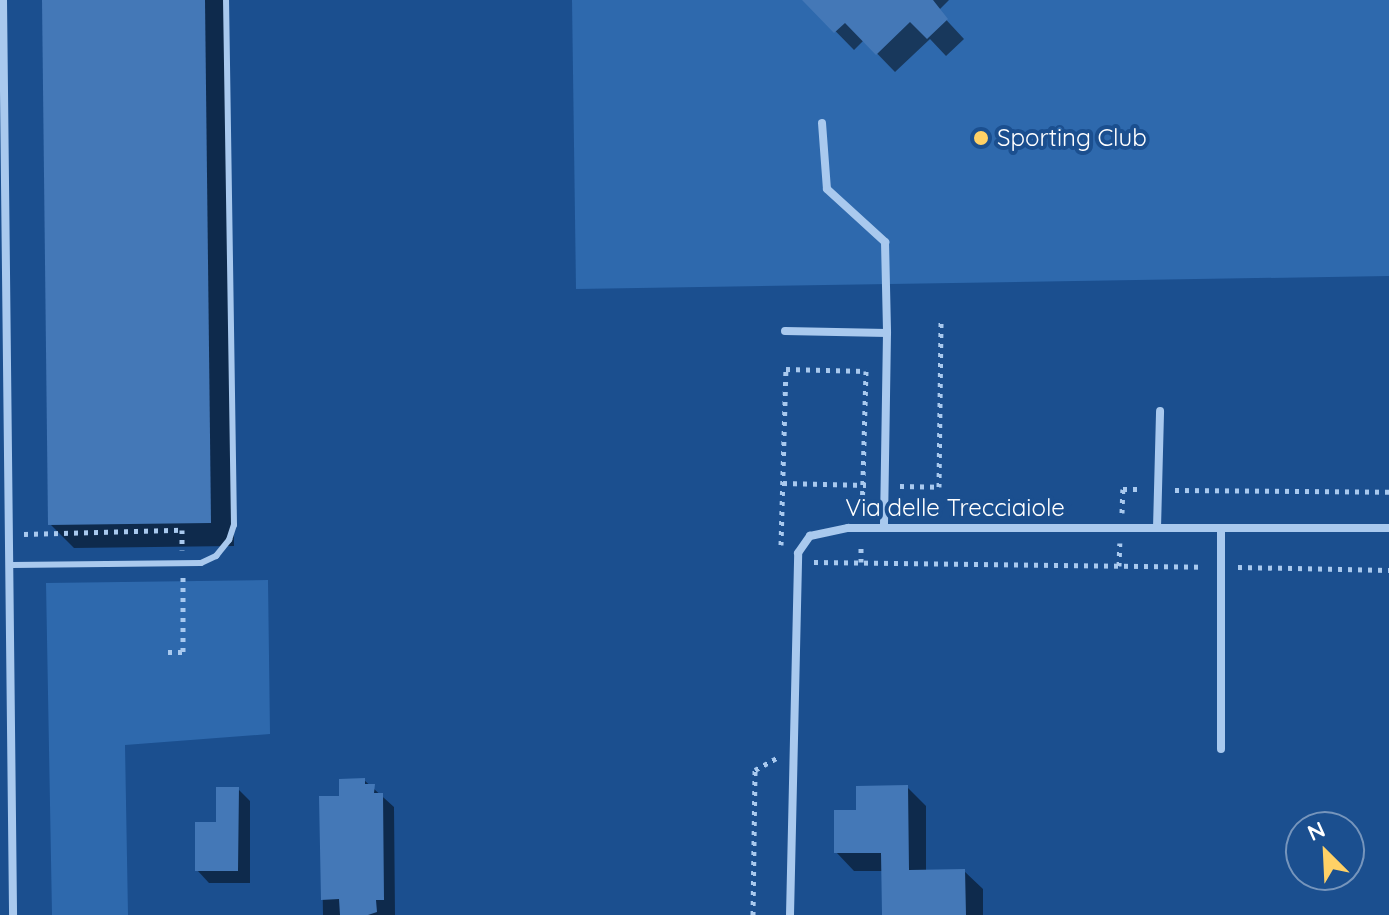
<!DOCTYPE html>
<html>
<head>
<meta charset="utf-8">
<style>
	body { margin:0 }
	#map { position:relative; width:1389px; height:915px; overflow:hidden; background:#1b4f8f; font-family:Quicksand,sans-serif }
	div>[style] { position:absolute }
	.green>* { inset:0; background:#2e69ad }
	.shadow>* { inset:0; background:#0007 }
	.building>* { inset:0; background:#4478b7 }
	.path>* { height:5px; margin-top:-2.5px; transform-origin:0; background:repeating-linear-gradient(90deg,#a9c9ee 0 4px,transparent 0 10px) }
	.service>* { height:6px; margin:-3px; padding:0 3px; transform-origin:3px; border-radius:3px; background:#a9c9ee }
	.minor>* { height:8px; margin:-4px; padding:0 4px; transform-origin:4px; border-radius:4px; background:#a9c9ee }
	.dots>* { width:22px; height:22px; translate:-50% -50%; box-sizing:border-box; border:4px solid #1b4f8f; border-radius:50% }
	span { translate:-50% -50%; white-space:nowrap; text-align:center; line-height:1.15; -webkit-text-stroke:8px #1b4f8f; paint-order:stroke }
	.poi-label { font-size:24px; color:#fff }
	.left { translate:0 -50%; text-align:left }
	.street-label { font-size:24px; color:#fff }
	.north { position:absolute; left:1285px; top:811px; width:80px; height:80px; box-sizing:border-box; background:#1b4f8f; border:2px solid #7695bc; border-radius:50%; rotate:336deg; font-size:22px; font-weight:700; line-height:32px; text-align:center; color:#fff }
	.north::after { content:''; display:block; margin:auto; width:28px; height:36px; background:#ffd166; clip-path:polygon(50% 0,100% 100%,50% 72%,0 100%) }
</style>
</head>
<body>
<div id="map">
	<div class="green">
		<div style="clip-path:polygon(572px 0,1389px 0,1389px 276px,576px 289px)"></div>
		<div style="clip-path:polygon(268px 580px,270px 734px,125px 745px,128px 915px,52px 915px,46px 583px)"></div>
	</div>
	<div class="shadow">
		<div style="clip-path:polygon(44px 0,228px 0,234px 546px,74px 548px,50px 524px)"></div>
		<div style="clip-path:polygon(805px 0,949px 0,938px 11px,964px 39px,946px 56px,930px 39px,895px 72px,864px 40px,854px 50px)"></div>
		<div style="clip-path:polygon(364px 780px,394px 807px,395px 915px,323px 915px,321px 798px,341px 798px)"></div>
		<div style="clip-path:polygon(907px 787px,926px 806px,926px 872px,964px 871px,983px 889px,983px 915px,884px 915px,883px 871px,854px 871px,836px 852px,858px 812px)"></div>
		<div style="clip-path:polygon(238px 789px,250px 801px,250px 883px,209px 883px,197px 870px)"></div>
	</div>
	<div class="building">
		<div style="clip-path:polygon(42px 0,205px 0,211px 523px,48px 525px)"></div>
		<div style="clip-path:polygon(802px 0,933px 0,948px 19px,927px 39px,910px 22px,876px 55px,845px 23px,834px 33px)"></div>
		<div style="clip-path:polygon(365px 778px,365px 784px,375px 784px,374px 793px,383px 793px,384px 900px,376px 900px,377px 912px,368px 915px,340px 915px,339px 899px,321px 900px,319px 796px,339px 796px,339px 779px)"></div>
		<div style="clip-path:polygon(908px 785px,909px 870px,965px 869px,966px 915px,882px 915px,881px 853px,834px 853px,834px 810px,856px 810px,856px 786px)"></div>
		<div style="clip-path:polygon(216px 787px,239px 787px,238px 871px,195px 871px,195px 822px,216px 822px)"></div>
	</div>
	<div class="path">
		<div style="left:783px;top:483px;width:83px;rotate:1.4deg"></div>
		<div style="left:900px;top:486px;width:39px;rotate:1deg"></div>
		<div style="left:939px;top:487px;width:167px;rotate:-89.3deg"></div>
		<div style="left:1175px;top:490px;width:214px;rotate:0.5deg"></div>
		<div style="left:1122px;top:513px;width:24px;rotate:-88deg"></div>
		<div style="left:1123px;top:489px;width:18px"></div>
		<div style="left:24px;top:534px;width:158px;rotate:-1.5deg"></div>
		<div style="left:182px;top:530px;width:20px;rotate:90deg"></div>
		<div style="left:781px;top:545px;width:176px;rotate:-88.4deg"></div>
		<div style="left:786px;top:369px;width:80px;rotate:1.4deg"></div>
		<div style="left:866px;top:371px;width:142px;rotate:91.6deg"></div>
		<div style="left:814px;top:562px;width:390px;rotate:0.7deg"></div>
		<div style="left:861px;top:562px;width:19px;rotate:-90deg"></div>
		<div style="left:1119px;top:566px;width:23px;rotate:-88deg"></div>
		<div style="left:1238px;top:567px;width:151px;rotate:1.1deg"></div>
		<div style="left:168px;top:652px;width:15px"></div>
		<div style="left:183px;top:652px;width:76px;rotate:-90deg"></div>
		<div style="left:753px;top:915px;width:145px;rotate:-89.2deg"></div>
		<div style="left:755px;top:770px;width:25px;rotate:-29deg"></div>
	</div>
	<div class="service">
		<div style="left:12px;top:565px;width:189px;rotate:-0.6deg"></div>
		<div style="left:201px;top:563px;width:17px;rotate:-25deg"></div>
		<div style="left:216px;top:556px;width:21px;rotate:-51deg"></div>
		<div style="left:229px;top:540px;width:16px;rotate:-72deg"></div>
		<div style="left:234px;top:525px;width:525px;rotate:-90.87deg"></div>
	</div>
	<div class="minor">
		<div style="left:3px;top:0;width:915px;rotate:89.37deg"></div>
		<div style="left:822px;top:123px;width:66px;rotate:85.7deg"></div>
		<div style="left:827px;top:189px;width:79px;rotate:42.4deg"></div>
		<div style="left:885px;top:242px;width:91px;rotate:88.7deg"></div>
		<div style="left:785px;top:331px;width:102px;rotate:1.1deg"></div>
		<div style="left:887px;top:333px;width:194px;rotate:90.9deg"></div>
		<div style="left:1157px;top:528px;width:117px;rotate:-88.5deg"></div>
		<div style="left:1221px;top:749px;width:221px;rotate:-90deg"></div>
		<div style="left:790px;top:915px;width:362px;rotate:-88.7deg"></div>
		<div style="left:798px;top:553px;width:21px;rotate:-55deg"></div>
		<div style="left:810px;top:536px;width:39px;rotate:-12deg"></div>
		<div style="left:848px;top:528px;width:541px"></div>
	</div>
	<div class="dots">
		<div style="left:981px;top:138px;background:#ffd166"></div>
	</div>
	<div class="poi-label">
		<span class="left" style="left:997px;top:138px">Sporting Club</span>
	</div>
	<div class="street-label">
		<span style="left:955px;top:508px">Via delle Trecciaiole</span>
	</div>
	<div class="north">N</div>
</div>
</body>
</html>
